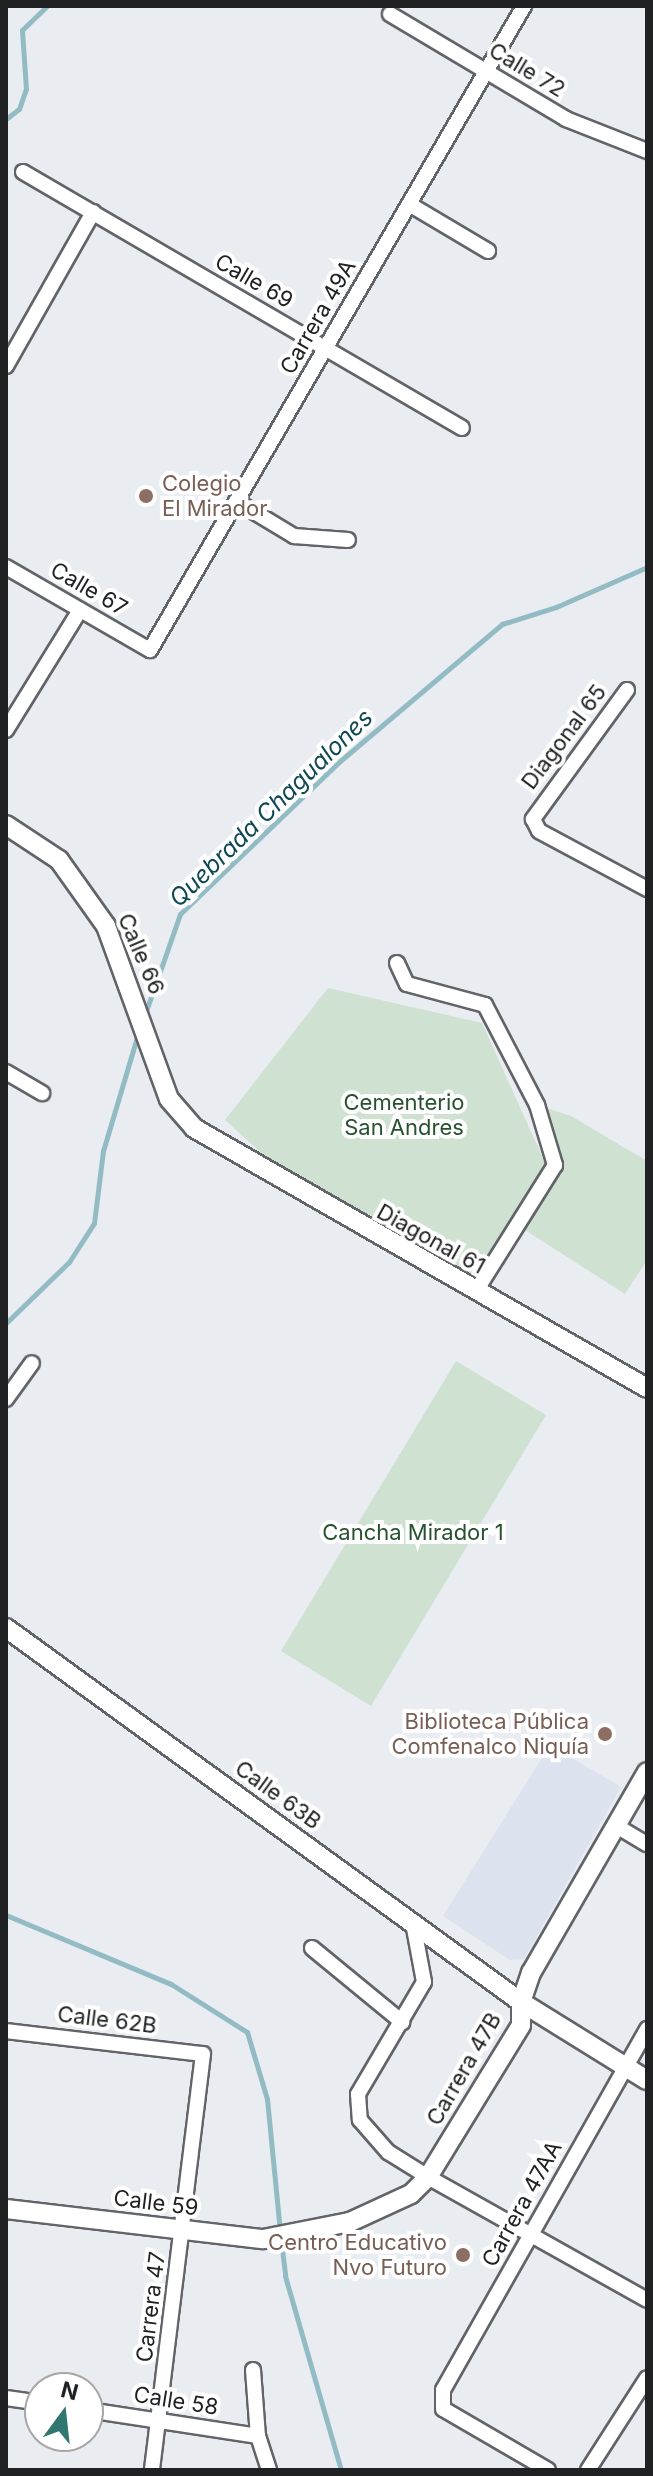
<!DOCTYPE html>
<html>
<head>
<meta charset="utf-8">
<style>
	body { margin:0 }
	#map { position:relative; width:653px; height:2476px; overflow:hidden; background:#e9ecf1; font-family:Inter,sans-serif }
	div>[style] { position:absolute }
	.built>* { inset:0; background:#dce3ef }
	.green>* { inset:0; background:#cfe1d1 }
	.stream>* { height:5px; margin:-2.5px; padding:0 2.5px; transform-origin:2.5px; border-radius:2.5px; background:#93bbc4 }
	.roads { filter:drop-shadow(2px 0 #616468) drop-shadow(-2px 0 #616468) drop-shadow(0 2px #616468) drop-shadow(0 -2px #616468) }
	.street>* { height:14px; margin:-7px; padding:0 7px; transform-origin:7px; border-radius:7px; background:#fff }
	.secondary>* { height:18px; margin:-9px; padding:0 9px; transform-origin:9px; border-radius:9px; background:#fff }
	.dots>* { width:22px; height:22px; translate:-50% -50%; box-sizing:border-box; border:4px solid #fff; border-radius:50% }
	span { translate:-50% -50%; white-space:nowrap; text-align:center; line-height:1.15; -webkit-text-stroke:8px #fff; paint-order:stroke }
	.street-label { font-size:22px; color:#202122 }
	.education-label { font-size:22px; color:#785e54 }
	.left { translate:0 -50%; text-align:left }
	.right { translate:-100% -50%; text-align:right }
	.park-label { font-size:22px; color:#275230 }
	.water-label { font-size:24px; color:#0e4853; font-style:italic }
	.frame { position:absolute; inset:0; border:8px solid #202122; pointer-events:none }
	.north { position:absolute; left:24px; top:2372px; width:80px; height:80px; box-sizing:border-box; background:#fff; border:2px solid #a6a6a7; border-radius:50%; rotate:15deg; font-size:22px; font-weight:700; line-height:32px; text-align:center; color:#202122 }
	.north::after { content:''; display:block; margin:auto; width:28px; height:36px; background:#2f776f; clip-path:polygon(50% 0,100% 100%,50% 72%,0 100%) }
</style>
</head>
<body>
<div id="map">
	<div class="built">
		<div style="clip-path:polygon(550px 1745px,621px 1787px,524px 1959px,510px 1960px,443px 1916px)"></div>
	</div>
	<div class="green">
		<div style="clip-path:polygon(328px 988px,482px 1023px,545px 1163px,472px 1284px,370px 1231px,357px 1211px,268px 1159px,225px 1120px)"></div>
		<div style="clip-path:polygon(537px 1105px,571px 1116px,647px 1161px,647px 1260px,625px 1294px,517px 1225px,555px 1165px)"></div>
		<div style="clip-path:polygon(456px 1361px,546px 1415px,371px 1706px,281px 1651px)"></div>
	</div>
	<div class="stream">
		<div style="left:6px;top:119px;width:16px;rotate:-38deg"></div>
		<div style="left:19px;top:109px;width:21px;rotate:-71deg"></div>
		<div style="left:26px;top:89px;width:59px;rotate:-93.9deg"></div>
		<div style="left:22px;top:30px;width:35px;rotate:-44deg"></div>
		<div style="left:145px;top:1014px;width:106px;rotate:-70.7deg"></div>
		<div style="left:180px;top:914px;width:221px;rotate:-43.7deg"></div>
		<div style="left:340px;top:761px;width:212px;rotate:-40.2deg"></div>
		<div style="left:502px;top:624px;width:57px;rotate:-17.5deg"></div>
		<div style="left:556px;top:607px;width:99px;rotate:-23.7deg"></div>
		<div style="left:6px;top:1323px;width:88px;rotate:-44.1deg"></div>
		<div style="left:69px;top:1262px;width:46px;rotate:-57.3deg"></div>
		<div style="left:94px;top:1223px;width:73px;rotate:-82.9deg"></div>
		<div style="left:103px;top:1151px;width:126px;rotate:-73.4deg"></div>
		<div style="left:6px;top:1915px;width:179px;rotate:22.7deg"></div>
		<div style="left:171px;top:1984px;width:90px;rotate:32.3deg"></div>
		<div style="left:247px;top:2032px;width:70px;rotate:73.4deg"></div>
		<div style="left:267px;top:2099px;width:133px;rotate:84.4deg"></div>
		<div style="left:281px;top:2241px;width:35px;rotate:83deg"></div>
		<div style="left:285px;top:2276px;width:202px;rotate:73.9deg"></div>
	</div>
	<div class="roads">
		<div class="street">
			<div style="left:390px;top:14px;width:205px;rotate:30.8deg"></div>
			<div style="left:566px;top:119px;width:87px;rotate:21.6deg"></div>
			<div style="left:23px;top:172px;width:508px;rotate:30.25deg"></div>
			<div style="left:409px;top:204px;width:92px;rotate:30.7deg"></div>
			<div style="left:6px;top:366px;width:177px;rotate:-60.5deg"></div>
			<div style="left:236px;top:501px;width:68px;rotate:31.1deg"></div>
			<div style="left:294px;top:536px;width:54px;rotate:4.2deg"></div>
			<div style="left:6px;top:567px;width:166px;rotate:30deg"></div>
			<div style="left:150px;top:650px;width:745px;rotate:-59.85deg"></div>
			<div style="left:627px;top:690px;width:160px;rotate:126.1deg"></div>
			<div style="left:533px;top:819px;width:13px;rotate:63deg"></div>
			<div style="left:539px;top:831px;width:123px;rotate:28.2deg"></div>
			<div style="left:6px;top:730px;width:141px;rotate:-58.3deg"></div>
			<div style="left:397px;top:963px;width:23px;rotate:65deg"></div>
			<div style="left:407px;top:984px;width:81px;rotate:15.1deg"></div>
			<div style="left:485px;top:1005px;width:113px;rotate:62.5deg"></div>
			<div style="left:537px;top:1105px;width:63px;rotate:73.3deg"></div>
			<div style="left:555px;top:1165px;width:149px;rotate:122.1deg"></div>
			<div style="left:6px;top:1072px;width:42px;rotate:30.3deg"></div>
			<div style="left:6px;top:1399px;width:44px;rotate:-54.2deg"></div>
			<div style="left:615px;top:1825px;width:37px;rotate:31deg"></div>
			<div style="left:413px;top:1923px;width:60px;rotate:79.4deg"></div>
			<div style="left:424px;top:1982px;width:130px;rotate:120.5deg"></div>
			<div style="left:358px;top:2094px;width:26px;rotate:86deg"></div>
			<div style="left:360px;top:2120px;width:43px;rotate:48.8deg"></div>
			<div style="left:388px;top:2152px;width:47px;rotate:32deg"></div>
			<div style="left:428px;top:2177px;width:251px;rotate:29.3deg"></div>
			<div style="left:312px;top:1948px;width:117px;rotate:39.4deg"></div>
			<div style="left:6px;top:2031px;width:198px;rotate:6.7deg"></div>
			<div style="left:203px;top:2054px;width:419px;rotate:97deg"></div>
			<div style="left:253px;top:2370px;width:66px;rotate:85.7deg"></div>
			<div style="left:258px;top:2436px;width:36px;rotate:72deg"></div>
			<div style="left:6px;top:2398px;width:34px;rotate:8deg"></div>
			<div style="left:88px;top:2410px;width:172px;rotate:8.7deg"></div>
			<div style="left:548px;top:2470px;width:121px;rotate:-149.8deg"></div>
			<div style="left:443px;top:2409px;width:19px;rotate:-90deg"></div>
			<div style="left:443px;top:2390px;width:415px;rotate:-60.5deg"></div>
			<div style="left:588px;top:2470px;width:109px;rotate:-57.3deg"></div>
		</div>
		<div class="secondary">
			<div style="left:6px;top:825px;width:64px;rotate:33.4deg"></div>
			<div style="left:59px;top:860px;width:81px;rotate:54.5deg"></div>
			<div style="left:106px;top:926px;width:184px;rotate:70deg"></div>
			<div style="left:169px;top:1099px;width:38px;rotate:49deg"></div>
			<div style="left:194px;top:1128px;width:522px;rotate:29.85deg"></div>
			<div style="left:6px;top:1628px;width:636px;rotate:35.99deg"></div>
			<div style="left:521px;top:2002px;width:148px;rotate:31.8deg"></div>
			<div style="left:6px;top:2209px;width:259px;rotate:6.7deg"></div>
			<div style="left:263px;top:2239px;width:89px;rotate:-11.1deg"></div>
			<div style="left:350px;top:2222px;width:67px;rotate:-24.7deg"></div>
			<div style="left:411px;top:2194px;width:24px;rotate:-45deg"></div>
			<div style="left:428px;top:2177px;width:178px;rotate:-58.5deg"></div>
			<div style="left:521px;top:2025px;width:23px;rotate:-90deg"></div>
			<div style="left:521px;top:2002px;width:31px;rotate:-71deg"></div>
			<div style="left:531px;top:1973px;width:232px;rotate:-60deg"></div>
		</div>
	</div>
	<div class="dots">
		<div style="left:146px;top:496px;background:#8d6e63"></div>
		<div style="left:605px;top:1734px;background:#8d6e63"></div>
		<div style="left:463px;top:2255px;background:#8d6e63"></div>
	</div>
	<div class="street-label">
		<span style="left:527px;top:70px;rotate:31deg">Calle 72</span>
		<span style="left:254px;top:281px;rotate:30deg">Calle 69</span>
		<span style="left:318px;top:317px;rotate:-60deg">Carrera 49A</span>
		<span style="left:89px;top:589px;rotate:30deg">Calle 67</span>
		<span style="left:564px;top:737px;rotate:-53deg">Diagonal 65</span>
		<span style="left:141px;top:954px;rotate:67deg">Calle 66</span>
		<span style="left:431px;top:1239px;rotate:29deg">Diagonal 61</span>
		<span style="left:278px;top:1795px;rotate:36deg">Calle 63B</span>
		<span style="left:107px;top:2020px;rotate:7deg">Calle 62B</span>
		<span style="left:464px;top:2069px;rotate:-60deg">Carrera 47B</span>
		<span style="left:156px;top:2203px;rotate:7deg">Calle 59</span>
		<span style="left:522px;top:2204px;rotate:-61deg">Carrera 47AA</span>
		<span style="left:151px;top:2307px;rotate:-83deg">Carrera 47</span>
		<span style="left:176px;top:2401px;rotate:9deg">Calle 58</span>
	</div>
	<div class="education-label">
		<span class="left" style="left:162px;top:496px">Colegio<br>El Mirador</span>
		<span class="right" style="left:589px;top:1734px">Biblioteca Pública<br>Comfenalco Niquía</span>
		<span class="right" style="left:447px;top:2255px">Centro Educativo<br>Nvo Futuro</span>
	</div>
	<div class="park-label">
		<span style="left:404px;top:1115px">Cementerio<br>San Andres</span>
		<span style="left:413px;top:1533px">Cancha Mirador 1</span>
	</div>
	<div class="water-label">
		<span style="left:271px;top:808px;rotate:-44deg">Quebrada Chagualones</span>
	</div>
	<div class="frame"></div>
	<div class="north">N</div>
</div>
</body>
</html>
